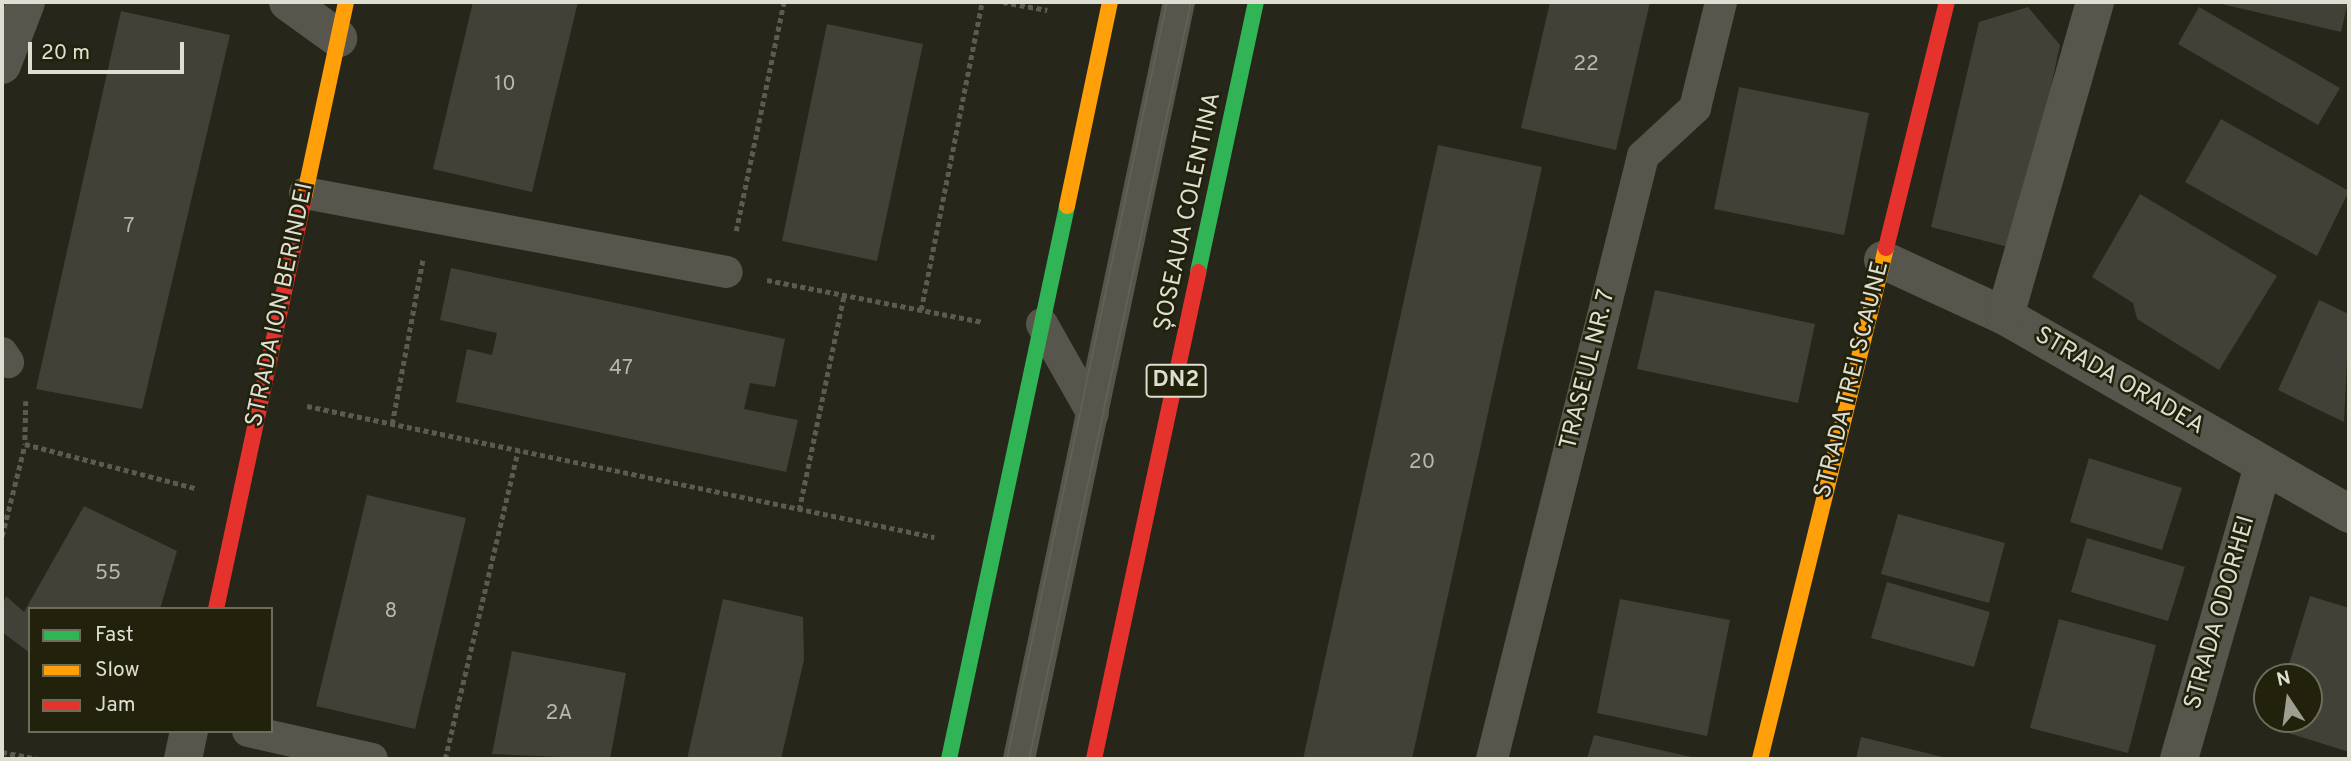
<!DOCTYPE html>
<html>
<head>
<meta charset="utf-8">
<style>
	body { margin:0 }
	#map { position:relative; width:2351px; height:761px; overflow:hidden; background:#27261a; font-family:Overpass,sans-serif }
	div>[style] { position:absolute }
	.building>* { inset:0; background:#414137 }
	.path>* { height:4.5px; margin-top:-2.25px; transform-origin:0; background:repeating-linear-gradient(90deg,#5c5b52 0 5px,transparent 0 8.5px) }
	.lane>* { height:32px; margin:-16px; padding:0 16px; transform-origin:16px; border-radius:16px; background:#56564c }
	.street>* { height:38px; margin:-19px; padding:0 19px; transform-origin:19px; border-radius:19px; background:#56564c }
	.fast>* { height:16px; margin:-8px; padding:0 8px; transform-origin:8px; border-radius:8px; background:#30b455 }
	.slow>* { height:16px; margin:-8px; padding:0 8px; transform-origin:8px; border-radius:8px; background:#ff9f0a }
	.jam>* { height:16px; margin:-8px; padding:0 8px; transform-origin:8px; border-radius:8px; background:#e5322d }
	.tram>* { height:2px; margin:-1px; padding:0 1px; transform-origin:1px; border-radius:1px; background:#606056 }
	span { translate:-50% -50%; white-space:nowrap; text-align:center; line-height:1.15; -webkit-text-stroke:5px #22210c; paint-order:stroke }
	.number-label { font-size:21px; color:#b7b7aa }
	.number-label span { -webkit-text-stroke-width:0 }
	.shield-label span { padding:2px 5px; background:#22210c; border:2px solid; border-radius:5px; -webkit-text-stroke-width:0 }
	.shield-label { font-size:23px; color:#deded1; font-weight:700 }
	.street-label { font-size:24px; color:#deded1 }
	.frame { position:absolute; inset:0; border:4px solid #deded1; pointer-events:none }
	.legend { position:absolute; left:28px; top:607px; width:245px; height:126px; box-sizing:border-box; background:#22210c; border:2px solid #6d6d5b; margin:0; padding:9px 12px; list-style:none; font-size:21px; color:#deded1 }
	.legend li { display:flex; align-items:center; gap:14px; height:35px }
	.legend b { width:35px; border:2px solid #6d6d5b }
	.north { position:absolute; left:2253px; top:663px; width:70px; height:70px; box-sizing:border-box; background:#22210c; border:2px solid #6d6d5b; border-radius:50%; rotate:347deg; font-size:19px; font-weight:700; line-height:28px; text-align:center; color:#deded1 }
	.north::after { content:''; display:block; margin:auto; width:24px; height:32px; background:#9e9e91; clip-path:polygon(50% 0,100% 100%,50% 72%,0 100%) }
	.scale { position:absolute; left:28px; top:42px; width:156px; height:32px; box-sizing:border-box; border:4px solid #deded1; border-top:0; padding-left:9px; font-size:21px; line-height:24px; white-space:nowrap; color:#deded1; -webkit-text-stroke:5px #22210c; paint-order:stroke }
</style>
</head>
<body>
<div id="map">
	<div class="building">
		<div style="clip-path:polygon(473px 2px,578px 2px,532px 192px,433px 169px)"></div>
		<div style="clip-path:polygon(1550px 2px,1650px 2px,1616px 150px,1521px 128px)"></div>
		<div style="clip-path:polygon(2213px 2px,2348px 2px,2341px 32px)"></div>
		<div style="clip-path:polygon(2028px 7px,2060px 45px,2016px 249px,1931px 227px,1979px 22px)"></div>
		<div style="clip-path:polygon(2199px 7px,2340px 88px,2318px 125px,2178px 44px)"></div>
		<div style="clip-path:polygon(121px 11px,230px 35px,142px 409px,36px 389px)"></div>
		<div style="clip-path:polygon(827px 24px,923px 44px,877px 261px,782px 241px)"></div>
		<div style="clip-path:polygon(1739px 87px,1869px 113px,1844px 235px,1714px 209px)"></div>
		<div style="clip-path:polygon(2221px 119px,2349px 191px,2317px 256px,2185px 182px)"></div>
		<div style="clip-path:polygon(1438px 145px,1542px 167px,1412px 759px,1303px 759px)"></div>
		<div style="clip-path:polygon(2140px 194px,2277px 276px,2219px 370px,2137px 319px,2133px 303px,2092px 277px)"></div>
		<div style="clip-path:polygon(451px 268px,785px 339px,775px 387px,750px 383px,744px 409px,798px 420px,786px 472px,456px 402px,467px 349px,492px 355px,497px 333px,440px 320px)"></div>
		<div style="clip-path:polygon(1655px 290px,1815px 324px,1798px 403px,1637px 369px)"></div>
		<div style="clip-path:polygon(2319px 300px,2349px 314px,2344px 422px,2278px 390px)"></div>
		<div style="clip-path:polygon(2089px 458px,2182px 488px,2162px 550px,2070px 522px)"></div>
		<div style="clip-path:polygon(367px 495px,466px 518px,415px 729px,316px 706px)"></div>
		<div style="clip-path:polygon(84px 506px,177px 551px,160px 609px,30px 609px,30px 653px,2px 632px,2px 607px,6px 596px,24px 612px)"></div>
		<div style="clip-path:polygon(1898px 514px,2005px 543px,1989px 603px,1881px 574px)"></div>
		<div style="clip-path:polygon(2087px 538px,2185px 567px,2168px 621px,2071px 592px)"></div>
		<div style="clip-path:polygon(1887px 582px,1990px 612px,1974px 667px,1871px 638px)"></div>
		<div style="clip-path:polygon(2310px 596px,2349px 608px,2349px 752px,2269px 727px,2271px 719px,2309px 719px,2309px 677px,2285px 677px)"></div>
		<div style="clip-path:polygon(723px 599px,803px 617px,804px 660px,781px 759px,687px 759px)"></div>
		<div style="clip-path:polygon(1620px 599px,1730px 620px,1707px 736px,1597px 713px)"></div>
		<div style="clip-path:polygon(2059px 619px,2156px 645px,2128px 753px,2030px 728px)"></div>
		<div style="clip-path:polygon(512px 651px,626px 673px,610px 759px,492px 754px)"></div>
		<div style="clip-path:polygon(1594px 735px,1696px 758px,1696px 759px,1587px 759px)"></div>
		<div style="clip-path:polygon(1861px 737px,1947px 758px,1947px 759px,1856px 759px)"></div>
	</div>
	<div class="path">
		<div style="left:1003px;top:2px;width:45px;rotate:10.3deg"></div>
		<div style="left:736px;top:231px;width:234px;rotate:-78.2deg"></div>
		<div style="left:767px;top:280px;width:220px;rotate:11deg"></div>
		<div style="left:921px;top:310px;width:314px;rotate:-78.8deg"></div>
		<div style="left:26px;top:401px;width:43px;rotate:91.3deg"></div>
		<div style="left:25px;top:444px;width:176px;rotate:14.5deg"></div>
		<div style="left:307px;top:406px;width:641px;rotate:11.8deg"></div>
		<div style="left:392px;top:424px;width:168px;rotate:-79.4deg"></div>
		<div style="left:799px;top:510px;width:220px;rotate:-78.2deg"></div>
		<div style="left:2px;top:536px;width:95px;rotate:-76deg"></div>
		<div style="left:2px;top:752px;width:38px;rotate:11deg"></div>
		<div style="left:445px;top:759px;width:317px;rotate:-76.7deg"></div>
	</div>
	<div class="lane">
		<div style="left:305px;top:193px;width:429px;rotate:10.6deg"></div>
		<div style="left:1042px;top:324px;width:103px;rotate:60.5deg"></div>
		<div style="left:2px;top:353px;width:11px;rotate:56deg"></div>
		<div style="left:248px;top:731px;width:127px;rotate:12.7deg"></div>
		<div style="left:1019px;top:759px;width:774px;rotate:-78.07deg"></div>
		<div style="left:1492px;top:759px;width:622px;rotate:-75.94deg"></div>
		<div style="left:1643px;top:156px;width:71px;rotate:-42.7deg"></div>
		<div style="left:1695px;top:108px;width:109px;rotate:-76.2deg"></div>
	</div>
	<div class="street">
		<div style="left:288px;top:2px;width:62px;rotate:35.8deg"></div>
		<div style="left:2px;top:65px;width:67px;rotate:-69.1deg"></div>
		<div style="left:1883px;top:260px;width:134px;rotate:24.7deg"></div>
		<div style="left:2005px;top:316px;width:397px;rotate:29.9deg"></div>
		<div style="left:2005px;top:316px;width:327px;rotate:-74deg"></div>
		<div style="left:183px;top:759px;width:29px;rotate:-78deg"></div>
		<div style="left:2179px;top:759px;width:305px;rotate:-74deg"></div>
	</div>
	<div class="fast">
		<div style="left:1198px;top:272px;width:276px;rotate:-77.9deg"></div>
		<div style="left:949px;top:759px;width:565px;rotate:-77.95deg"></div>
	</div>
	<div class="slow">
		<div style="left:304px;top:198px;width:200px;rotate:-77.9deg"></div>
		<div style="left:1067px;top:206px;width:208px;rotate:-78.1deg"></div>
		<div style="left:1760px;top:759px;width:526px;rotate:-76.15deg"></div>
	</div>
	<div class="jam">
		<div style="left:1886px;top:248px;width:253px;rotate:-76.1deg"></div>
		<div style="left:216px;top:609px;width:420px;rotate:-77.9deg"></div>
		<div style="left:1094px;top:759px;width:498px;rotate:-77.9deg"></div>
	</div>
	<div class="tram">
		<div style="left:1007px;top:759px;width:774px;rotate:-78.07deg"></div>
		<div style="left:1029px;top:759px;width:774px;rotate:-77.92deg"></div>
	</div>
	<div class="number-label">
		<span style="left:1586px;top:65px">22</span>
		<span style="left:505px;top:85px">10</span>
		<span style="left:129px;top:227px">7</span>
		<span style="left:621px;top:369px">47</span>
		<span style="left:1422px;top:463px">20</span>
		<span style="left:108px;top:574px">55</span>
		<span style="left:391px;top:612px">8</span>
		<span style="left:559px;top:714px">2A</span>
	</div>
	<div class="shield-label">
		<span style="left:1176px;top:381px">DN2</span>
	</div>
	<div class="street-label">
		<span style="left:1189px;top:212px;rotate:-78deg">ȘOSEAUA COLENTINA</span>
		<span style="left:281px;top:305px;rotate:-78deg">STRADA ION BERINDEI</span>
		<span style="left:1589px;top:370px;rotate:-76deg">TRASEUL NR. 7</span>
		<span style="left:1853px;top:380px;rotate:-76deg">STRADA TREI SCAUNE</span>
		<span style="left:2119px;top:382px;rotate:30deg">STRADA ORADEA</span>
		<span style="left:2221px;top:613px;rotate:-74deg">STRADA ODORHEI</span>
	</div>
	<div class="frame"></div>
	<ul class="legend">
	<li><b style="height:9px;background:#30b455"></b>Fast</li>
	<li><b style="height:9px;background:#ff9f0a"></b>Slow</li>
	<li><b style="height:9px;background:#e5322d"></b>Jam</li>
	</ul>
	<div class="north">N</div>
	<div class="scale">20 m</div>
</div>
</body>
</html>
